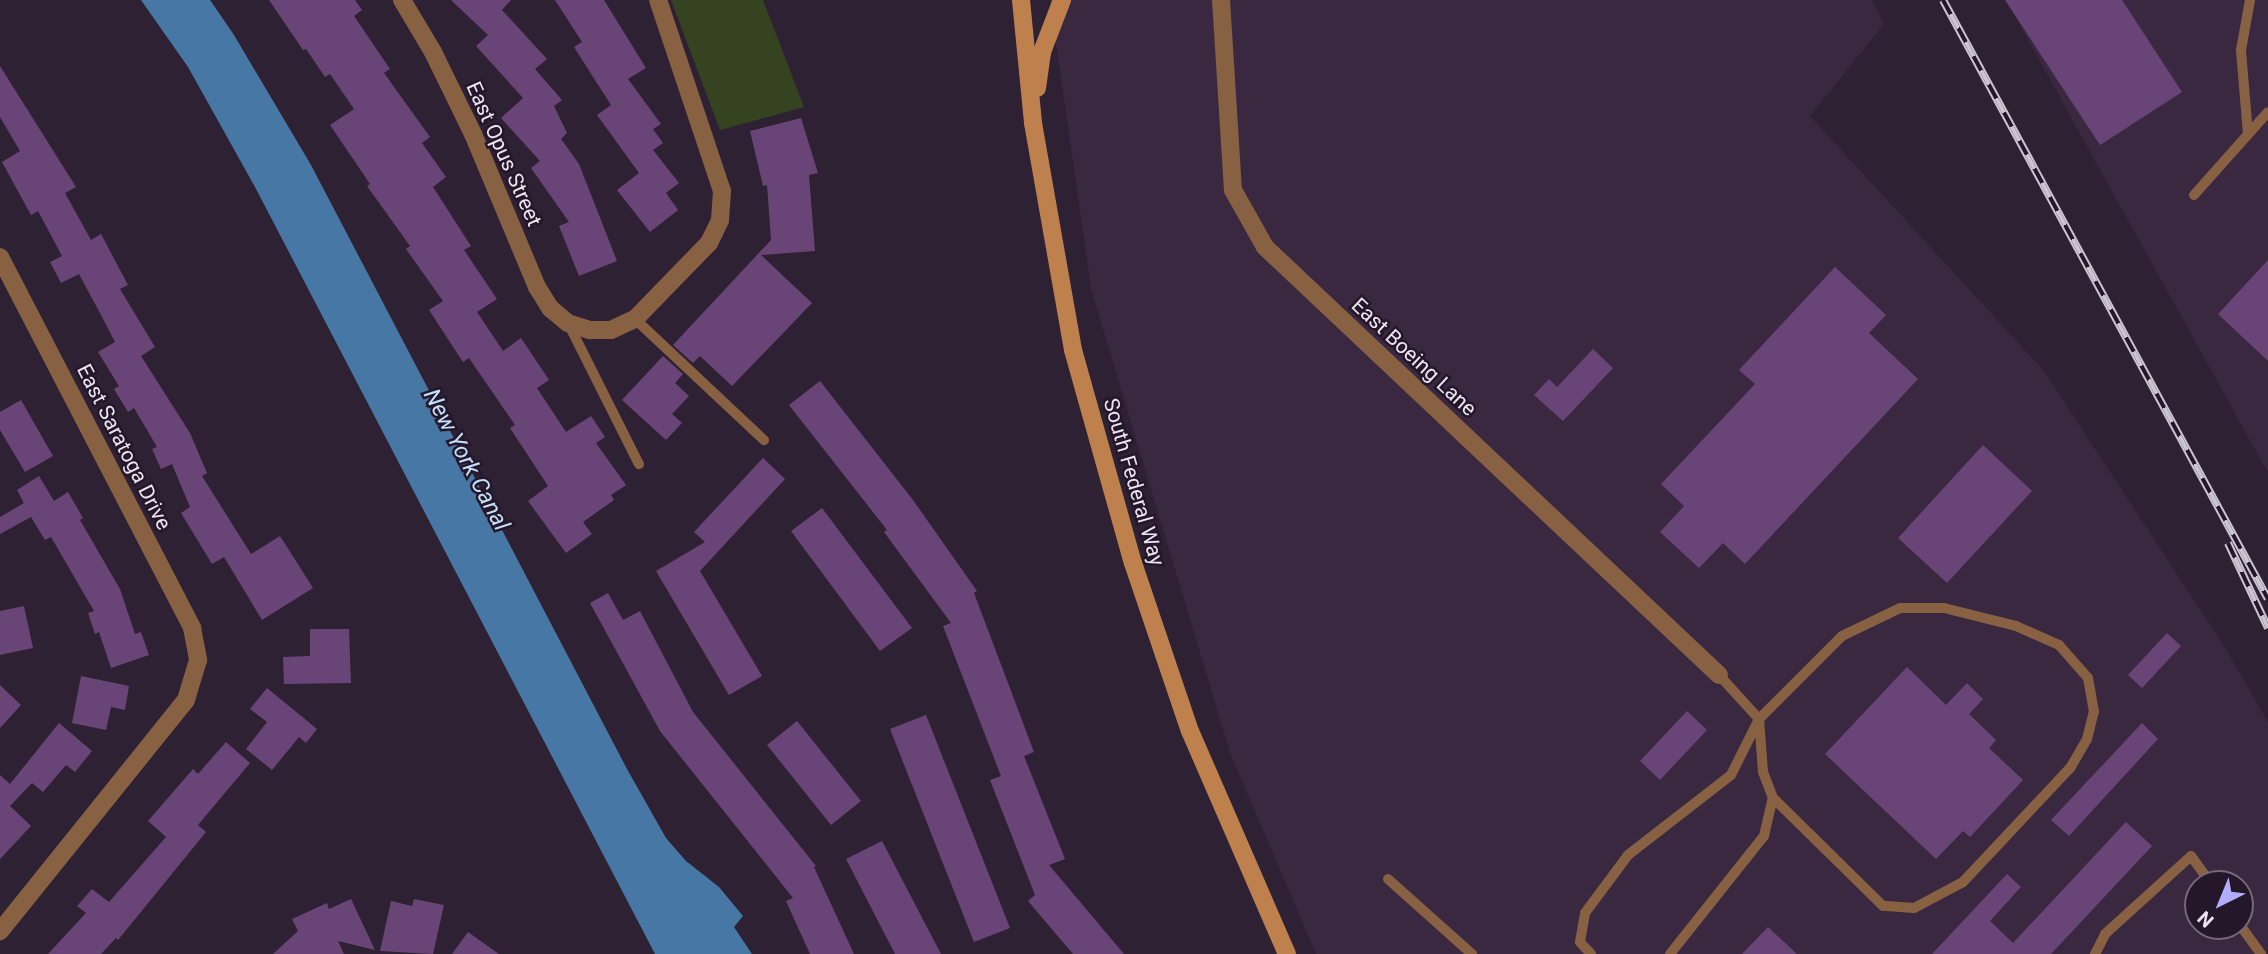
<!DOCTYPE html>
<html>
<head>
<meta charset="utf-8">
<style>
	body { margin:0 }
	#map { position:relative; width:2268px; height:954px; overflow:hidden; background:#2e2134; font-family:Roboto,sans-serif }
	div>[style] { position:absolute }
	.built>* { inset:0; background:#3a2841 }
	.green>* { inset:0; background:#364321 }
	.water>* { inset:0; background:#4777a5 }
	.building>* { inset:0; background:#694577 }
	.service>* { height:10px; margin:-5px; padding:0 5px; transform-origin:5px; border-radius:5px; background:#876142 }
	.minor>* { height:18px; margin:-9px; padding:0 9px; transform-origin:9px; border-radius:9px; background:#876142 }
	.secondary>* { height:18px; margin:-9px; padding:0 9px; transform-origin:9px; border-radius:9px; background:#be814e }
	.rail>* { height:8px; margin-top:-4px; transform-origin:0; background:repeating-linear-gradient(90deg,#25172a 0 16px,#cdc4d2 0 32px); box-sizing:border-box; border-block:2px solid #cdc4d2 }
	span { translate:-50% -50%; white-space:nowrap; text-align:center; line-height:1.15; -webkit-text-stroke:5px #25172a; paint-order:stroke }
	.street-label { font-size:21px; color:#eee5f2 }
	.water-label { font-size:23px; color:#c5e0fb; font-style:italic }
	.north { position:absolute; left:2184px; top:870px; width:70px; height:70px; box-sizing:border-box; background:#25172a; border:2px solid #75697a; border-radius:50%; rotate:223deg; font-size:19px; font-weight:700; line-height:28px; text-align:center; color:#eee5f2 }
	.north::after { content:''; display:block; margin:auto; width:24px; height:32px; background:#b1adfa; clip-path:polygon(50% 0,100% 100%,50% 72%,0 100%) }
</style>
</head>
<body>
<div id="map">
	<div class="built">
		<div style="clip-path:polygon(evenodd,1050px 0,1872px 0,1884px 24px,1810px 116px,2044px 371px,2224px 646px,2268px 722px,2268px 954px,1316px 954px,1230px 753px,1091px 288px,1050px 0,2198px 884px,2240px 884px,2240px 926px,2198px 926px,2198px 884px)"></div>
		<div style="clip-path:polygon(2006px 0,2268px 0,2268px 473px)"></div>
	</div>
	<div class="green">
		<div style="clip-path:polygon(671px 0,763px 0,804px 107px,720px 130px)"></div>
	</div>
	<div class="water">
		<div style="clip-path:polygon(141px 0,210px 0,234px 35px,311px 165px,627px 769px,666px 838px,686px 861px,719px 887px,743px 916px,734px 927px,752px 954px,655px 954px,255px 187px,188px 67px)"></div>
	</div>
	<div class="building">
		<div style="clip-path:polygon(269px 0,355px 0,362px 10px,354px 16px,390px 69px,384px 73px,430px 137px,422px 143px,446px 177px,433px 187px,471px 246px,464px 250px,497px 299px,477px 312px,503px 351px,521px 338px,549px 380px,537px 388px,566px 432px,591px 416px,605px 437px,596px 443px,626px 485px,611px 495px,614px 500px,583px 522px,592px 534px,566px 553px,528px 501px,548px 486px,510px 428px,515px 425px,469px 358px,463px 362px,429px 310px,443px 301px,406px 249px,410px 246px,367px 186px,370px 184px,330px 125px,354px 109px,330px 74px,325px 77px,306px 49px,303px 50px)"></div>
		<div style="clip-path:polygon(451px 0,511px 0,502px 10px,547px 59px,535px 69px,562px 100px,554px 106px,567px 133px,561px 139px,579px 164px,617px 261px,579px 276px,559px 226px,569px 222px,531px 168px,540px 161px,501px 118px,523px 98px,476px 46px,488px 35px)"></div>
		<div style="clip-path:polygon(555px 0,604px 0,646px 68px,628px 79px,661px 124px,653px 129px,663px 143px,653px 150px,679px 183px,666px 193px,678px 210px,650px 232px,617px 190px,639px 173px,597px 115px,611px 105px,574px 47px,582px 42px)"></div>
		<div style="clip-path:polygon(2005px 0,2122px 0,2182px 92px,2100px 145px)"></div>
		<div style="clip-path:polygon(0 66px,76px 187px,65px 193px,91px 240px,101px 234px,128px 285px,120px 289px,155px 347px,141px 356px,190px 433px,207px 473px,202px 476px,251px 554px,280px 536px,313px 588px,262px 620px,224px 557px,212px 564px,181px 513px,190px 507px,172px 464px,161px 469px,152px 449px,157px 447px,134px 408px,128px 412px,114px 389px,119px 386px,98px 352px,115px 342px,101px 315px,79px 274px,61px 283px,50px 262px,62px 256px,38px 211px,31px 215px,2px 162px,20px 151px,0 117px)"></div>
		<div style="clip-path:polygon(801px 118px,818px 173px,809px 175px,815px 251px,761px 255px,812px 303px,732px 386px,700px 356px,693px 363px,673px 345px,771px 240px,767px 185px,763px 186px,750px 131px)"></div>
		<div style="clip-path:polygon(2268px 260px,2268px 361px,2218px 314px)"></div>
		<div style="clip-path:polygon(1835px 267px,1886px 315px,1869px 333px,1918px 379px,1745px 564px,1723px 543px,1699px 568px,1660px 532px,1684px 506px,1661px 484px,1755px 384px,1739px 370px)"></div>
		<div style="clip-path:polygon(1593px 349px,1613px 368px,1563px 421px,1534px 395px,1549px 379px,1557px 387px)"></div>
		<div style="clip-path:polygon(663px 356px,683px 374px,675px 383px,689px 396px,672px 414px,682px 423px,666px 440px,622px 400px)"></div>
		<div style="clip-path:polygon(820px 381px,913px 500px,977px 591px,974px 593px,1034px 752px,1024px 756px,1065px 859px,1049px 865px,1124px 954px,1073px 954px,1028px 901px,1035px 895px,990px 780px,1001px 776px,943px 626px,951px 623px,884px 532px,887px 530px,789px 405px)"></div>
		<div style="clip-path:polygon(21px 400px,53px 456px,25px 472px,0 430px,0 412px)"></div>
		<div style="clip-path:polygon(1983px 445px,2032px 491px,1947px 583px,1898px 538px)"></div>
		<div style="clip-path:polygon(763px 458px,785px 479px,700px 571px,762px 676px,729px 695px,656px 571px,705px 542px,694px 532px)"></div>
		<div style="clip-path:polygon(39px 476px,54px 501px,68px 492px,83px 518px,80px 520px,120px 589px,135px 634px,141px 632px,149px 655px,111px 668px,99px 632px,95px 634px,88px 613px,94px 611px,51px 537px,45px 540px,31px 517px,0 534px,0 517px,24px 503px,17px 490px)"></div>
		<div style="clip-path:polygon(822px 508px,912px 628px,880px 651px,791px 531px)"></div>
		<div style="clip-path:polygon(608px 593px,623px 620px,640px 611px,693px 712px,816px 866px,814px 867px,854px 954px,810px 954px,786px 901px,793px 898px,660px 731px,590px 603px)"></div>
		<div style="clip-path:polygon(24px 606px,33px 648px,0 655px,0 611px)"></div>
		<div style="clip-path:polygon(310px 629px,349px 629px,351px 683px,284px 684px,283px 657px,310px 656px)"></div>
		<div style="clip-path:polygon(2167px 633px,2181px 646px,2142px 688px,2128px 675px)"></div>
		<div style="clip-path:polygon(1907px 667px,1946px 705px,1967px 683px,1983px 699px,1969px 714px,1996px 740px,1989px 748px,2023px 780px,1970px 837px,1963px 831px,1936px 859px,1825px 754px)"></div>
		<div style="clip-path:polygon(81px 676px,129px 686px,125px 710px,111px 707px,106px 730px,72px 723px)"></div>
		<div style="clip-path:polygon(0 685px,21px 705px,0 728px)"></div>
		<div style="clip-path:polygon(267px 688px,317px 729px,306px 743px,299px 737px,272px 770px,246px 749px,267px 722px,250px 709px)"></div>
		<div style="clip-path:polygon(1687px 711px,1707px 730px,1660px 780px,1640px 761px)"></div>
		<div style="clip-path:polygon(926px 715px,1010px 928px,974px 942px,890px 729px)"></div>
		<div style="clip-path:polygon(797px 721px,861px 801px,831px 825px,767px 745px)"></div>
		<div style="clip-path:polygon(59px 723px,92px 751px,75px 772px,66px 765px,43px 792px,32px 783px,10px 806px,31px 826px,0 859px,0 775px,10px 784px)"></div>
		<div style="clip-path:polygon(2142px 723px,2158px 739px,2069px 836px,2051px 820px)"></div>
		<div style="clip-path:polygon(226px 742px,250px 763px,198px 825px,206px 832px,118px 940px,116px 938px,101px 954px,48px 954px,86px 913px,77px 906px,92px 889px,109px 902px,166px 837px,148px 821px,193px 769px,198px 774px)"></div>
		<div style="clip-path:polygon(2126px 822px,2152px 846px,2051px 954px,1932px 954px,2007px 874px,2021px 887px,1990px 921px,2013px 943px)"></div>
		<div style="clip-path:polygon(882px 841px,941px 954px,895px 954px,846px 859px)"></div>
		<div style="clip-path:polygon(351px 899px,375px 950px,338px 941px,344px 954px,273px 954px,298px 931px,292px 919px,327px 903px,329px 909px)"></div>
		<div style="clip-path:polygon(414px 899px,444px 905px,433px 954px,380px 951px,391px 901px,412px 906px)"></div>
		<div style="clip-path:polygon(1768px 927px,1797px 954px,1742px 954px)"></div>
		<div style="clip-path:polygon(468px 932px,499px 954px,452px 954px)"></div>
	</div>
	<div class="service">
		<div style="left:2248px;top:134px;width:84px;rotate:-94.8deg"></div>
		<div style="left:2241px;top:50px;width:51px;rotate:-79.8deg"></div>
		<div style="left:2194px;top:195px;width:111px;rotate:-48.3deg"></div>
		<div style="left:635px;top:319px;width:177px;rotate:43.2deg"></div>
		<div style="left:568px;top:323px;width:158px;rotate:63.3deg"></div>
		<div style="left:1388px;top:879px;width:113px;rotate:41.8deg"></div>
		<div style="left:2240px;top:925px;width:36px;rotate:54deg"></div>
		<div style="left:1591px;top:954px;width:16px;rotate:-133deg"></div>
		<div style="left:1580px;top:942px;width:29px;rotate:-80deg"></div>
		<div style="left:1585px;top:913px;width:72px;rotate:-53.4deg"></div>
		<div style="left:1628px;top:855px;width:130px;rotate:-37.8deg"></div>
		<div style="left:1731px;top:775px;width:63px;rotate:-63.4deg"></div>
		<div style="left:1759px;top:719px;width:117px;rotate:-45deg"></div>
		<div style="left:1842px;top:636px;width:64px;rotate:-25.8deg"></div>
		<div style="left:1900px;top:608px;width:44px"></div>
		<div style="left:1944px;top:608px;width:74px;rotate:14deg"></div>
		<div style="left:2016px;top:626px;width:47px;rotate:23.8deg"></div>
		<div style="left:2059px;top:645px;width:44px;rotate:48.7deg"></div>
		<div style="left:2088px;top:678px;width:34px;rotate:80deg"></div>
		<div style="left:2094px;top:711px;width:29px;rotate:104deg"></div>
		<div style="left:2087px;top:739px;width:34px;rotate:120deg"></div>
		<div style="left:2070px;top:768px;width:156px;rotate:133.2deg"></div>
		<div style="left:1963px;top:882px;width:55px;rotate:152deg"></div>
		<div style="left:1914px;top:908px;width:31px;rotate:-176deg"></div>
		<div style="left:1883px;top:906px;width:154px;rotate:-135.5deg"></div>
		<div style="left:1773px;top:798px;width:28px;rotate:-111deg"></div>
		<div style="left:1763px;top:772px;width:53px;rotate:-94.3deg"></div>
		<div style="left:1759px;top:719px;width:59px;rotate:-132.3deg"></div>
		<div style="left:1670px;top:954px;width:151px;rotate:-51.5deg"></div>
		<div style="left:1764px;top:836px;width:39px;rotate:-77deg"></div>
		<div style="left:2095px;top:954px;width:22px;rotate:-63deg"></div>
		<div style="left:2105px;top:934px;width:116px;rotate:-42.2deg"></div>
		<div style="left:2191px;top:856px;width:34px;rotate:54deg"></div>
	</div>
	<div class="minor">
		<div style="left:402px;top:0;width:61px;rotate:59.2deg"></div>
		<div style="left:433px;top:52px;width:91px;rotate:64deg"></div>
		<div style="left:473px;top:134px;width:166px;rotate:67.3deg"></div>
		<div style="left:537px;top:287px;width:25px;rotate:58deg"></div>
		<div style="left:550px;top:308px;width:23px;rotate:40deg"></div>
		<div style="left:568px;top:323px;width:23px;rotate:18deg"></div>
		<div style="left:590px;top:330px;width:21px"></div>
		<div style="left:611px;top:330px;width:26px;rotate:-25deg"></div>
		<div style="left:635px;top:319px;width:106px;rotate:-45.8deg"></div>
		<div style="left:709px;top:243px;width:25px;rotate:-64deg"></div>
		<div style="left:720px;top:220px;width:29px;rotate:-86deg"></div>
		<div style="left:722px;top:191px;width:201px;rotate:-108.5deg"></div>
		<div style="left:1221px;top:0;width:190px;rotate:86.4deg"></div>
		<div style="left:1233px;top:190px;width:65px;rotate:60.7deg"></div>
		<div style="left:1265px;top:247px;width:624px;rotate:43.31deg"></div>
		<div style="left:0;top:257px;width:418px;rotate:62.6deg"></div>
		<div style="left:192px;top:628px;width:33px;rotate:79deg"></div>
		<div style="left:198px;top:660px;width:42px;rotate:106.7deg"></div>
		<div style="left:186px;top:700px;width:297px;rotate:128.8deg"></div>
	</div>
	<div class="secondary">
		<div style="left:1021px;top:0;width:124px;rotate:84.4deg"></div>
		<div style="left:1033px;top:123px;width:230px;rotate:80deg"></div>
		<div style="left:1073px;top:350px;width:221px;rotate:74.3deg"></div>
		<div style="left:1133px;top:563px;width:177px;rotate:71.3deg"></div>
		<div style="left:1190px;top:731px;width:243px;rotate:66.5deg"></div>
		<div style="left:1037px;top:88px;width:36px;rotate:-82deg"></div>
		<div style="left:1042px;top:52px;width:56px;rotate:-69deg"></div>
	</div>
	<div class="rail">
		<div style="left:1943px;top:0;width:681px;rotate:61.52deg"></div>
		<div style="left:2228px;top:543px;width:94px;rotate:64.8deg"></div>
	</div>
	<div class="street-label">
		<span style="left:504px;top:154px;rotate:66deg">East Opus Street</span>
		<span style="left:1414px;top:357px;rotate:43deg">East Boeing Lane</span>
		<span style="left:124px;top:447px;rotate:63deg">East Saratoga Drive</span>
		<span style="left:1134px;top:482px;rotate:74deg">South Federal Way</span>
	</div>
	<div class="water-label">
		<span style="left:466px;top:460px;rotate:62deg">New York Canal</span>
	</div>
	<div class="north">N</div>
</div>
</body>
</html>
